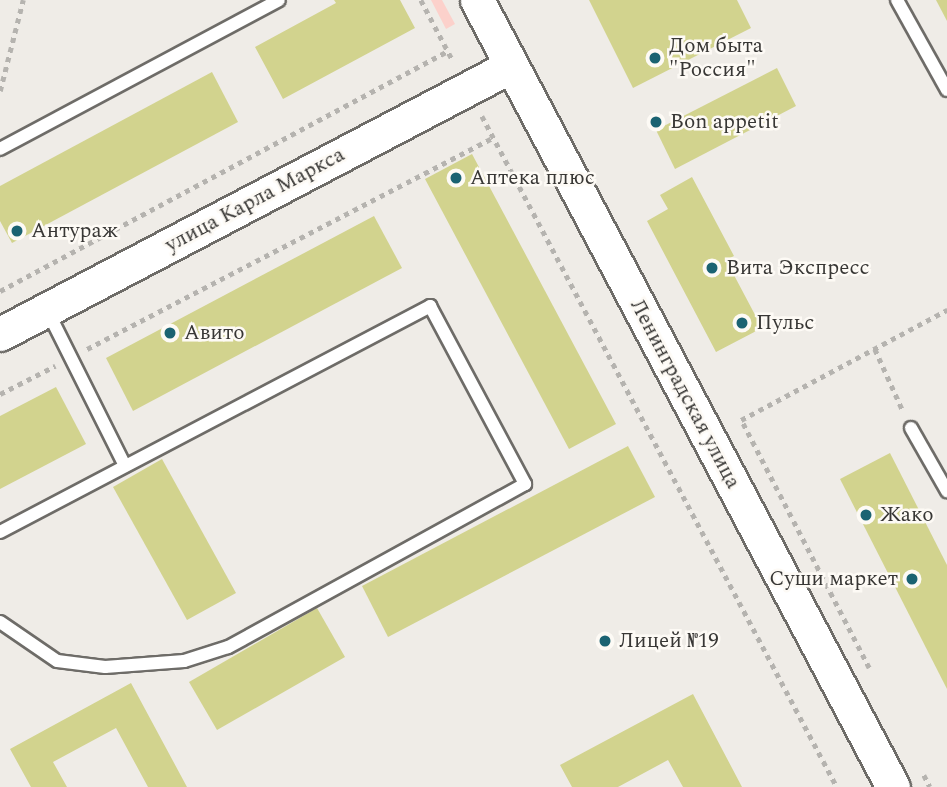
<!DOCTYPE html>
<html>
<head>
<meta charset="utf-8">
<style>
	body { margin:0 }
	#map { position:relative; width:947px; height:787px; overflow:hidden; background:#efece7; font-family:Spectral,serif }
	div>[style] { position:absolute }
	.green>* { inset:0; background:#fcd1cb }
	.building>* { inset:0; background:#d2d38e }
	.path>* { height:4.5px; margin-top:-2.25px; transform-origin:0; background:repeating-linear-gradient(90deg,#b5b3af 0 5px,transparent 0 10px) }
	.roads { filter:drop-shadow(2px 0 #6e6c68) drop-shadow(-2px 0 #6e6c68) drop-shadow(0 2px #6e6c68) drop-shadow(0 -2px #6e6c68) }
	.service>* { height:12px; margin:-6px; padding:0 6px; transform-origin:6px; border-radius:6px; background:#fff }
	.tertiary>* { height:33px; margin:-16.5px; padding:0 16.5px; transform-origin:16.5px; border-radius:16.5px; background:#fff }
	.dots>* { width:19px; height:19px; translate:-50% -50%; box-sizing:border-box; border:4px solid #fdfaf5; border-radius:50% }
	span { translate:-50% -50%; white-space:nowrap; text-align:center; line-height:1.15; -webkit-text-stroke:5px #fdfaf5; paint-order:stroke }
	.poi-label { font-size:21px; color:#383735 }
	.left { translate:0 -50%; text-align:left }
	.right { translate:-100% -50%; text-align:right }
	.street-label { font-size:21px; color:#383735 }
</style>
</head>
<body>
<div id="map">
	<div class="green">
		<div style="clip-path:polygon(431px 0,442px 0,455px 24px,446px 29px)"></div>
	</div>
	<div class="building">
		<div style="clip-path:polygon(334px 0,400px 0,415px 28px,283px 99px,255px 47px,336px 3px)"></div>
		<div style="clip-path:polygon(589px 0,737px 0,751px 28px,633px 88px)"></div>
		<div style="clip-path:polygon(936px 0,947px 0,947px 21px)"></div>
		<div style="clip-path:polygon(777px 68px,796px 106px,675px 169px,656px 130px)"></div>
		<div style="clip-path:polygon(212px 72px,238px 122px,12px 243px,0 221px,0 186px)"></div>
		<div style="clip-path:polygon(472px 154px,616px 424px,569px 449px,425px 179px)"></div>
		<div style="clip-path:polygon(692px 177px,734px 256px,726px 260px,762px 328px,716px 352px,647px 221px,668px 209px,660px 195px)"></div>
		<div style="clip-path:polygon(374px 216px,402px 268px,133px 411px,106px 358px)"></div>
		<div style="clip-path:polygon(56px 387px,86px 444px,0 489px,0 416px)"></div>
		<div style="clip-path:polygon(628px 446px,655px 497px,388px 637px,362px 586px)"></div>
		<div style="clip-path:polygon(890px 453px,947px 565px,947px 689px,840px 479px)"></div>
		<div style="clip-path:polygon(162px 459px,236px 593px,187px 620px,113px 487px)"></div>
		<div style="clip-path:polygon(317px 608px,345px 657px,217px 730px,189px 682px)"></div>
		<div style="clip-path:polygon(131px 683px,187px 787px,148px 787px,116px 728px,53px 762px,67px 787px,31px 787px,10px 749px)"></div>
		<div style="clip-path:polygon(693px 694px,742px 787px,683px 787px,668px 760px,618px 787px,572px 787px,560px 765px)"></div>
	</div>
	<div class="path">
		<div style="left:421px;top:0;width:69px;rotate:62.3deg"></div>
		<div style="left:0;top:91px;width:94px;rotate:-75.8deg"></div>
		<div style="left:482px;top:116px;width:759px;rotate:62.12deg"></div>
		<div style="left:0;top:291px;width:508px;rotate:-28.18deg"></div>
		<div style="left:87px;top:349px;width:458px;rotate:-27.5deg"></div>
		<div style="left:875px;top:349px;width:68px;rotate:65.7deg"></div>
		<div style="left:0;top:394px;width:62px;rotate:-27deg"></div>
		<div style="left:869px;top:668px;width:279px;rotate:-117.3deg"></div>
		<div style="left:741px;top:420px;width:234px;rotate:-28.1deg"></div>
		<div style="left:924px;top:775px;width:13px;rotate:63deg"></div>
	</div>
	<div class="roads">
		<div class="service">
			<div style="left:897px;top:0;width:103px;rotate:60.9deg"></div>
			<div style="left:0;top:149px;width:316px;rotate:-28.1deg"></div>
			<div style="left:47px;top:310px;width:174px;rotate:63.4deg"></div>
			<div style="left:911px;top:428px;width:73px;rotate:60.3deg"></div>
			<div style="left:0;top:532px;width:486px;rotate:-27.7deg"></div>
			<div style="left:430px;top:306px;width:202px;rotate:61.9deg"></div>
			<div style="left:525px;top:484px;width:339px;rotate:151.2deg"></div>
			<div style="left:228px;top:647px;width:46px;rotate:162.3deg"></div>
			<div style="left:184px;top:661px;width:79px;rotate:175.7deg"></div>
			<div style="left:105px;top:667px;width:48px;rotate:-172.9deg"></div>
			<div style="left:57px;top:661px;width:69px;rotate:-145.6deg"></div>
		</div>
		<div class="tertiary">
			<div style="left:477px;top:0;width:890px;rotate:62.14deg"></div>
			<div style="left:0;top:334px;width:577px;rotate:-27.68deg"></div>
		</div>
	</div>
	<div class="dots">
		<div style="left:655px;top:58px;background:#1b6372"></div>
		<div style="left:656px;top:122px;background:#1b6372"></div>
		<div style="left:456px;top:178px;background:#1b6372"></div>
		<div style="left:17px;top:231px;background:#1b6372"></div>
		<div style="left:712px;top:268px;background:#1b6372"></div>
		<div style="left:742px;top:323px;background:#1b6372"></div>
		<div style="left:170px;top:333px;background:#1b6372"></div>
		<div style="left:866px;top:515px;background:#1b6372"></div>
		<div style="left:912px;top:579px;background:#1b6372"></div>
		<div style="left:605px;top:641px;background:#1b6372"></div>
	</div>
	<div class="poi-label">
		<span class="left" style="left:669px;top:58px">Дом быта<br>"Россия"</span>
		<span class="left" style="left:670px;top:122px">Bon appetit</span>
		<span class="left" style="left:470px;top:178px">Аптека плюс</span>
		<span class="left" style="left:31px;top:231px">Антураж</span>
		<span class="left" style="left:726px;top:268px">Вита Экспресс</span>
		<span class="left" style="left:756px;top:323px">Пульс</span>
		<span class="left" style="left:184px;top:333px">Авито</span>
		<span class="left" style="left:880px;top:515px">Жако</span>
		<span class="right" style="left:898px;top:579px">Суши маркет</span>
		<span class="left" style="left:619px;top:641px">Лицей №19</span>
	</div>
	<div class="street-label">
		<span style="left:255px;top:200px;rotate:-28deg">улица Карла Маркса</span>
		<span style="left:685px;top:394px;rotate:62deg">Ленинградская улица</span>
	</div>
</div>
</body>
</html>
